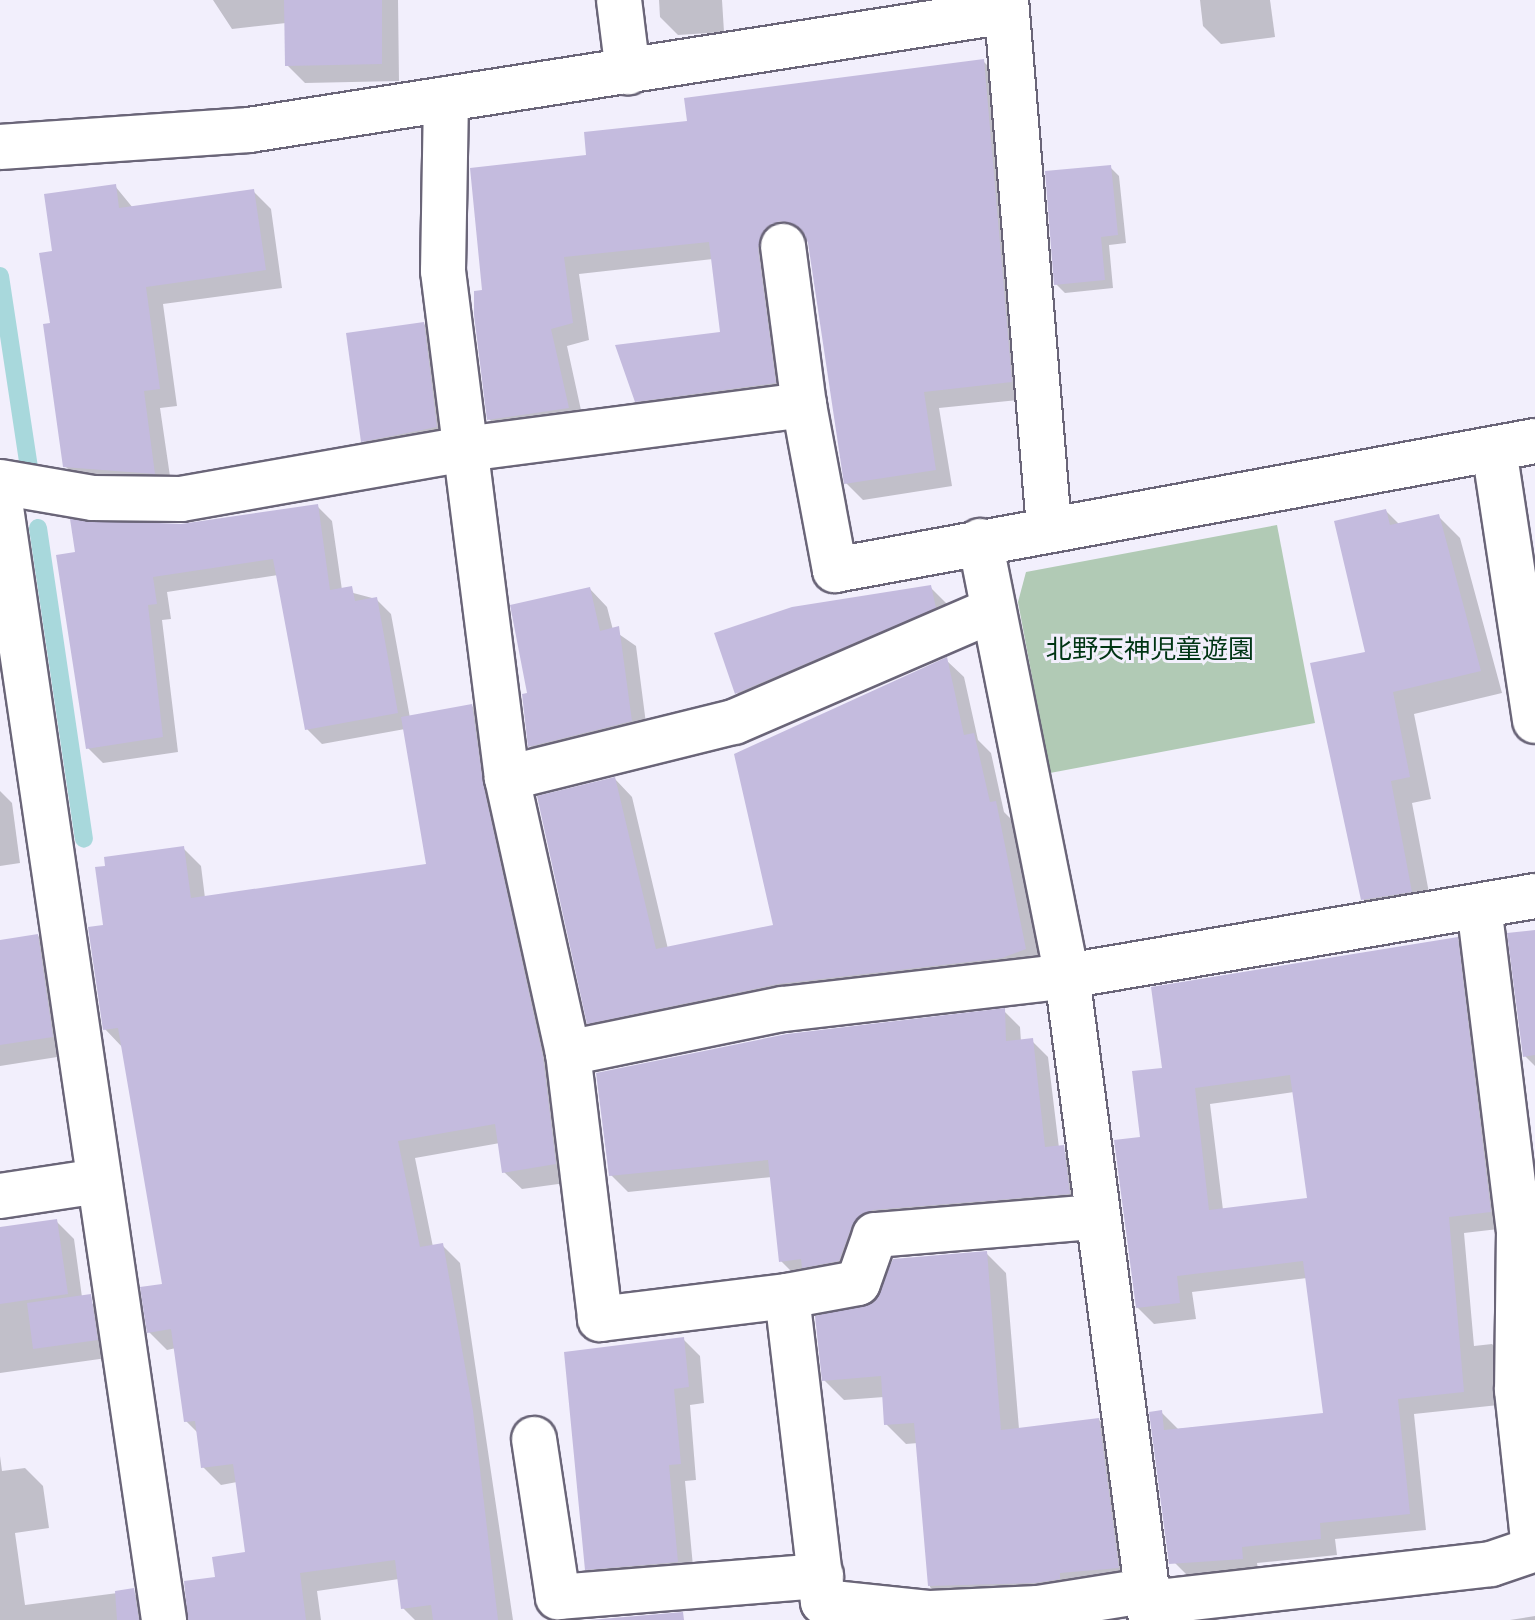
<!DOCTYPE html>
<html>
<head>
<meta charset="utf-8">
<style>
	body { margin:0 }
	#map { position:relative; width:1535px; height:1620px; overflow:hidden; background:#f2effc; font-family:"Sofia Sans Condensed","Noto Sans JP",sans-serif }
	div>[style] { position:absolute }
	.green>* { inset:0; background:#b1cab5 }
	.shadow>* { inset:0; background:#0003 }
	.stream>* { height:18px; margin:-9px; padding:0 9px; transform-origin:9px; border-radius:9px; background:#a8d8dc }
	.building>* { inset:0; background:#c4bbde }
	.roads { filter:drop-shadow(2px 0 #6a6578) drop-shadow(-2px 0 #6a6578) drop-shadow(0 2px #6a6578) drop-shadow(0 -2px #6a6578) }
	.minor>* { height:44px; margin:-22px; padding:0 22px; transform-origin:22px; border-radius:22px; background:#fff }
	span { translate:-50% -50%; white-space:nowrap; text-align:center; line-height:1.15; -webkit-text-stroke:6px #f2effc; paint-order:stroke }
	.park-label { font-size:26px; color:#003514 }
</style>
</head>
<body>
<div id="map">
	<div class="green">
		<div style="clip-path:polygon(1277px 525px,1315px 723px,1050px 773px,1018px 602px,1026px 572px)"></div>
	</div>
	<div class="shadow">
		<div style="clip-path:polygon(213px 0,398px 0,399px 81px,305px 83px,287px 65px,286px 23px,232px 29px)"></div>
		<div style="clip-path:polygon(659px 0,722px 0,724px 32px,678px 35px,660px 17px)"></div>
		<div style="clip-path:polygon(1200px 0,1270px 0,1275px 37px,1221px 44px,1203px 26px)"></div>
		<div style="clip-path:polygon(983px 61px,1000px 78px,1028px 399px,939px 408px,952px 486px,863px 500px,846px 483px,810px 242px,798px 237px,792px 400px,653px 418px,637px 401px,722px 334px,713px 259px,579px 274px,589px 340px,567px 346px,584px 424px,506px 435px,489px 419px,484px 291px,589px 156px,689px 122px)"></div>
		<div style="clip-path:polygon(1110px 167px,1119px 176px,1126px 243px,1109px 245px,1113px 288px,1065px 293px,1056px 284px)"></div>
		<div style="clip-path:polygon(115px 186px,133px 208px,253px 191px,271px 209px,282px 288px,163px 304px,177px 406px,160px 408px,172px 490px,83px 484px,65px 466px,52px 324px,55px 253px)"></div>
		<div style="clip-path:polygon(424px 324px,441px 342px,454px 444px,380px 459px,363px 441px)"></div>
		<div style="clip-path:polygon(317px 506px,332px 521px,342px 590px,376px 599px,391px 614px,410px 718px,472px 706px,489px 724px,573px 1182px,522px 1189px,504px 1172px,500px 1143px,415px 1158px,433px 1247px,442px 1245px,460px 1263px,513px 1620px,415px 1620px,403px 1608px,399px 1579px,317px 1591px,321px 1620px,189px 1620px,217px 1579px,247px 1554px,237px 1482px,221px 1485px,203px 1467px,199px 1434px,186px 1421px,176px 1348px,167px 1350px,149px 1332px,164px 1286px,123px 1048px,105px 1029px,106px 927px,183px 848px,201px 866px,205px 898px,429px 866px,405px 729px,322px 744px,307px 729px,278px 575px,167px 592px,171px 619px,162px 620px,178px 752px,103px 763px,88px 748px,59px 557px,181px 526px)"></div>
		<div style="clip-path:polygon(1386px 511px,1399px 524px,1438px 516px,1460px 538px,1502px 693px,1414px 714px,1431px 799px,1412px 803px,1433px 914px,1385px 922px,1363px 899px,1367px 654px)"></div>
		<div style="clip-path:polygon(930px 587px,948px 605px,952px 625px,754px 711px,737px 693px)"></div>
		<div style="clip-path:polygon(590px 589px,607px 607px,613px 630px,636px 646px,648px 739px,548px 764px,530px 746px)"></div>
		<div style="clip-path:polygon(946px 660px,964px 677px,978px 740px,991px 753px,1004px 812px,1013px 821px,1043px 966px,606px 1040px,589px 1023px,615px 779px,632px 797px,668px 949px,775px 926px)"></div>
		<div style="clip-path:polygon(0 791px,12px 803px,20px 863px,0 866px)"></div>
		<div style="clip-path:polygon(1535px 932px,1535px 1066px,1525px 1056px)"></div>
		<div style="clip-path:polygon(38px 936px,55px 954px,70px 1055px,0 1066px,0 942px)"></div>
		<div style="clip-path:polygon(evenodd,1457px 939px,1473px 956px,1507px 1228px,1464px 1233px,1474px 1346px,1492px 1344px,1508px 1360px,1508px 1404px,1414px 1414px,1426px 1530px,1335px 1539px,1337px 1555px,1257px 1563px,1259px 1575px,1192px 1580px,1175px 1563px,1161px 1412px,1178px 1429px,1325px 1415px,1307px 1278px,1192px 1292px,1196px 1319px,1154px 1324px,1137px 1307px,1142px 1138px,1165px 1069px,1457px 939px,1294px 1092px,1309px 1200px,1223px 1210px,1210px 1104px,1294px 1092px)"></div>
		<div style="clip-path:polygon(1004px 1011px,1020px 1027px,1021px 1042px,1032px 1041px,1048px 1057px,1059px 1148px,1079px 1164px,1085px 1210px,889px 1226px,855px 1277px,797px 1277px,781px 1261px,772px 1177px,628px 1192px,611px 1175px)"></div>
		<div style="clip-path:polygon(56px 1221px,74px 1239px,82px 1297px,108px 1314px,114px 1357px,0 1373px,0 1229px)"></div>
		<div style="clip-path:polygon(986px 1253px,1006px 1273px,1019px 1429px,1099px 1420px,1119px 1440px,1138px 1588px,950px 1607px,930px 1587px,918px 1443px,906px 1444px,886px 1424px,884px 1397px,844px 1400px,824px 1380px,875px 1304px)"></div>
		<div style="clip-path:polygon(683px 1339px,700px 1356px,704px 1403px,690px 1405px,696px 1480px,685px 1481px,694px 1577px,604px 1586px,587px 1569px)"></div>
		<div style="clip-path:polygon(0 1456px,2px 1471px,25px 1468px,43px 1486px,49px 1528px,15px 1533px,25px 1605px,133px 1591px,154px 1620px,0 1620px)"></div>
		<div style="clip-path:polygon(1535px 1616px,1535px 1620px,1510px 1620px)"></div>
	</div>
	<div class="stream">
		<div style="left:0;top:276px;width:193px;rotate:81.4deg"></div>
		<div style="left:38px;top:528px;width:314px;rotate:81.6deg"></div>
	</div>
	<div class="building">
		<div style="clip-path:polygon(284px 0,382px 0,382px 64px,285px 66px)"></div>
		<div style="clip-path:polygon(984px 59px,1012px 382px,924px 392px,936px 470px,844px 484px,808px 243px,802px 230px,780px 221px,767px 227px,758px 248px,776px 383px,635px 402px,615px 345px,720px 332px,709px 242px,564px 257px,573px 323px,551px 329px,569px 408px,487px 420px,474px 315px,474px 291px,482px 290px,470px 168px,586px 155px,584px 132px,687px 121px,684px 98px)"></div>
		<div style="clip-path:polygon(1111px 165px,1118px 235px,1101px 237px,1105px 280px,1054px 285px,1045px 171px)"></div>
		<div style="clip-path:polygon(116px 184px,119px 208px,254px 189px,266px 270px,146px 287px,160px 389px,144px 391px,155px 474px,63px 467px,43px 324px,50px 323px,39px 253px,52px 251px,44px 194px)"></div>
		<div style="clip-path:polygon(424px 322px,437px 427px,361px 442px,346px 333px)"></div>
		<div style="clip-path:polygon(318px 504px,330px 590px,352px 586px,355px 601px,377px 597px,398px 713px,305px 730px,273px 559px,153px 577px,157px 604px,148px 605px,163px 737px,86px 749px,56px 555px,75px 552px,70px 519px,181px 524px)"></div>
		<div style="clip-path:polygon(1386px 509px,1390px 525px,1439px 514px,1481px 671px,1393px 692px,1410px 777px,1391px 781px,1412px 892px,1361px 900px,1310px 663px,1365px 652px,1334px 521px)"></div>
		<div style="clip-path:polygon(931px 585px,936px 608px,735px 694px,714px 633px,792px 607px)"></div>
		<div style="clip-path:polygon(590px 587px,600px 631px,619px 626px,632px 721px,528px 747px,522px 694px,527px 693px,510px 605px)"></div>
		<div style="clip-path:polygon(947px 657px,964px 735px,974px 733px,990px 802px,996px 801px,1026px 949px,1002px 958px,778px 984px,587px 1024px,537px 796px,615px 777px,656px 949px,773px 925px,734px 754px)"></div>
		<div style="clip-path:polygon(472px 704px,483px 783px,543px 1057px,556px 1164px,502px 1173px,495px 1124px,398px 1141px,420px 1247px,443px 1243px,473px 1411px,498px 1620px,433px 1620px,431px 1605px,401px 1609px,395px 1560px,300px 1573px,306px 1620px,188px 1620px,184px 1581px,215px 1577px,212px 1557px,245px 1552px,233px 1464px,201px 1468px,195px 1421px,184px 1422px,171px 1329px,147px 1333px,140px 1287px,162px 1284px,118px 1028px,103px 1030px,88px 927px,103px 925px,95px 867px,105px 866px,104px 857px,184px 846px,191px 898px,426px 864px,401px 717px)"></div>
		<div style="clip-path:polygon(1535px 930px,1535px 1055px,1523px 1057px,1507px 933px)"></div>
		<div style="clip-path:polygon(38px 934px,53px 1037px,0 1045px,0 940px)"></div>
		<div style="clip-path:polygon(evenodd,1458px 937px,1491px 1212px,1449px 1217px,1464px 1392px,1398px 1399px,1410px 1514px,1320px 1523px,1321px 1539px,1242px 1547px,1243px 1559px,1169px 1564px,1149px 1412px,1162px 1410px,1164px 1430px,1323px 1413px,1303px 1261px,1177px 1276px,1180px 1303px,1136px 1308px,1114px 1140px,1140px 1137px,1132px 1071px,1162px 1068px,1151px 987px,1458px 937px,1290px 1075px,1307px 1198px,1209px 1210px,1195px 1088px,1290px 1075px)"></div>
		<div style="clip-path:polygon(1005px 1008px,1006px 1041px,1033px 1038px,1045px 1147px,1064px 1145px,1070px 1194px,872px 1210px,852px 1226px,839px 1261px,802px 1268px,801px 1259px,779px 1262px,768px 1160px,609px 1176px,596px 1073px,787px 1034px)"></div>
		<div style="clip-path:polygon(57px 1219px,68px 1294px,0 1304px,0 1227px)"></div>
		<div style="clip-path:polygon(987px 1251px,1001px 1430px,1099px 1418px,1119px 1568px,1060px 1573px,1060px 1579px,1035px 1583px,928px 1586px,914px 1423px,884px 1425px,881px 1376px,822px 1381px,815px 1316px,874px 1302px,893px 1259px)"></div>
		<div style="clip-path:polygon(91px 1294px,98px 1340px,33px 1349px,27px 1303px)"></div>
		<div style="clip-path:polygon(684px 1337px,689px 1387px,674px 1389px,681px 1464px,669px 1465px,678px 1562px,585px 1570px,564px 1352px)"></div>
		<div style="clip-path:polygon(134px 1588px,139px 1620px,117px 1620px,115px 1591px)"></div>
		<div style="clip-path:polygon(683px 1612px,684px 1620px,590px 1620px)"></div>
	</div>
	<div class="roads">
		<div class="minor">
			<div style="left:619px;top:0;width:73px;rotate:82.9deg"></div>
			<div style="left:1006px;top:0;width:529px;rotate:85.34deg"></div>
			<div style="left:446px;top:99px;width:172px;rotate:91deg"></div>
			<div style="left:443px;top:271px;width:511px;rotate:82.81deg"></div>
			<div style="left:507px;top:778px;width:282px;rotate:77.5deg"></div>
			<div style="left:568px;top:1053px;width:219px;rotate:-11.6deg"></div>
			<div style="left:783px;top:1009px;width:286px;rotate:-6.6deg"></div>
			<div style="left:1067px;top:976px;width:475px;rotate:-9.7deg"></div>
			<div style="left:0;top:147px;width:250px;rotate:-3.9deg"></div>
			<div style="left:249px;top:130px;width:767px;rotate:-8.92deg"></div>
			<div style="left:783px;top:246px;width:160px;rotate:82.5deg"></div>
			<div style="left:1494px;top:449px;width:275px;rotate:81.4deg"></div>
			<div style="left:0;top:482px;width:94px;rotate:9.8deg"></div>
			<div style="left:93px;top:498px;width:88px;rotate:0.7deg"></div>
			<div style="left:181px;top:499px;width:288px;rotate:-10deg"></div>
			<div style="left:465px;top:449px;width:342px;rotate:-7.4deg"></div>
			<div style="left:804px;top:405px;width:168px;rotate:79.4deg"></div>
			<div style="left:835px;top:570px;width:712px;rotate:-10.44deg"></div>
			<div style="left:0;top:501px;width:1131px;rotate:81.66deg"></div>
			<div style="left:980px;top:541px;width:444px;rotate:78.7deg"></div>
			<div style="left:1067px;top:976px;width:649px;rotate:82.57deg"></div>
			<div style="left:507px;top:778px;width:234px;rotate:-13.9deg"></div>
			<div style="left:734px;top:722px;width:282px;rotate:-23.4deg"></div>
			<div style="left:1479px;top:906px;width:326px;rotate:83deg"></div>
			<div style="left:1519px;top:1230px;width:160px;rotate:90.7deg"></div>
			<div style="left:1517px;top:1390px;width:160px;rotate:83.9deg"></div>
			<div style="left:568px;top:1053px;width:268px;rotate:83.1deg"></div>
			<div style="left:600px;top:1319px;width:188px;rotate:-7deg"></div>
			<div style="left:787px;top:1296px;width:308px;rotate:83.3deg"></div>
			<div style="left:823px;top:1602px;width:108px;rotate:5.9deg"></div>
			<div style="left:930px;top:1613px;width:108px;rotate:-2.7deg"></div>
			<div style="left:1038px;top:1608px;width:113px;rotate:-9.1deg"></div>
			<div style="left:0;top:1196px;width:100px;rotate:-8.6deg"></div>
			<div style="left:787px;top:1296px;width:72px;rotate:-10.4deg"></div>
			<div style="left:858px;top:1283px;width:51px;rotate:-70.5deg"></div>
			<div style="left:875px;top:1235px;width:220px;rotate:-4.7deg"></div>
			<div style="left:534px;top:1439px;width:160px;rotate:81.4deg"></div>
			<div style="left:558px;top:1597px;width:264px;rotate:-4.6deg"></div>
			<div style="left:1149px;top:1603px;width:344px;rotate:-6.5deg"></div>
			<div style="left:1491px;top:1564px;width:46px;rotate:-18.8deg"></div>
		</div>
	</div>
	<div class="park-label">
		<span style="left:1150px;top:651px">北野天神児童遊園</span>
	</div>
</div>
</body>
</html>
